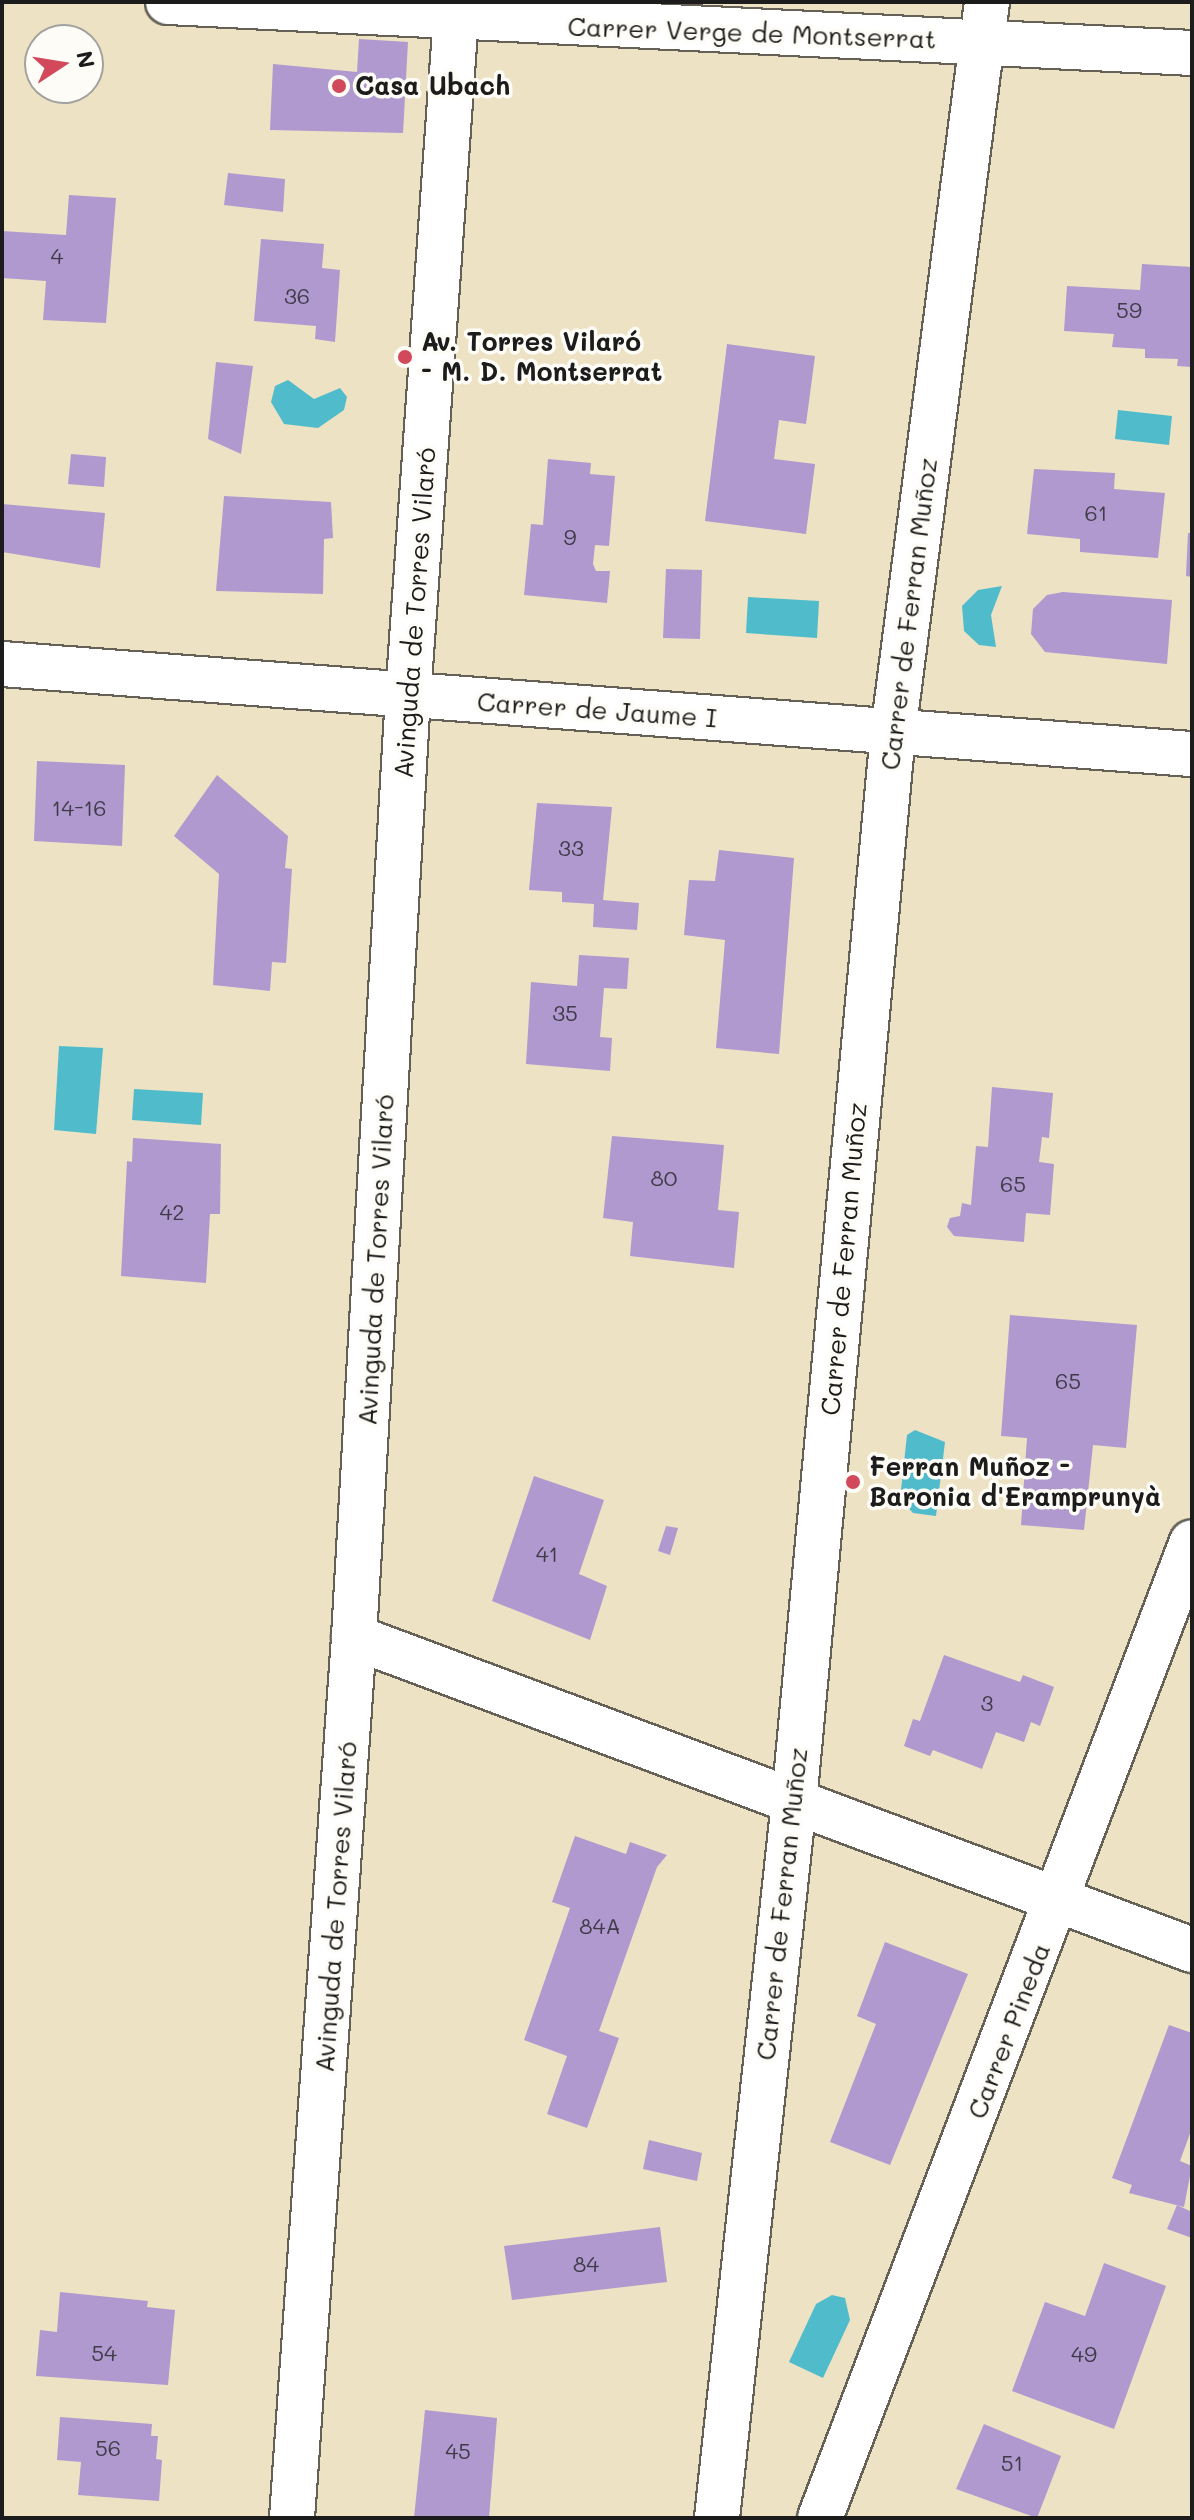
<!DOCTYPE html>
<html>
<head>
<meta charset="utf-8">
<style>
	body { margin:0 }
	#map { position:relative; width:1194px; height:2520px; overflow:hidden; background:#ede2c4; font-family:Mali,sans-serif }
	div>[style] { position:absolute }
	.water>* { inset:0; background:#50bccb }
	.building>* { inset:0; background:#af99cf }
	.roads { filter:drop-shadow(2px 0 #656157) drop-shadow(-2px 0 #656157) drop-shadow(0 2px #656157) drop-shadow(0 -2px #656157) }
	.street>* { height:44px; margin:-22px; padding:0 22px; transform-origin:22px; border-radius:22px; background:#fff }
	.secondary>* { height:44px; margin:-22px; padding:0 22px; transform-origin:22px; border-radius:22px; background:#fff }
	.dots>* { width:22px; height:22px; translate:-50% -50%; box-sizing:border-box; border:4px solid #fdfcf7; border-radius:50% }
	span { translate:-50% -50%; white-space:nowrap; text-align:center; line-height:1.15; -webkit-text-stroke:7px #fdfcf7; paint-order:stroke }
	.number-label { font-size:22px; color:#413b49 }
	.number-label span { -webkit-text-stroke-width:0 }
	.street-label { font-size:26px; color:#1c1c1c }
	.poi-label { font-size:26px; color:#1c1c1c; font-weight:700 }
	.left { translate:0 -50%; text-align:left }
	.frame { position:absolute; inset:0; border:4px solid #1c1c1c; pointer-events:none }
	.north { position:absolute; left:24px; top:24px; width:80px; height:80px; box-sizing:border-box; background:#fdfcf7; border:2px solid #a3a29f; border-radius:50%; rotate:78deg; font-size:22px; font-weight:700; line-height:32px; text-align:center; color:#1c1c1c }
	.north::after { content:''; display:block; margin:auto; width:28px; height:36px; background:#d1495b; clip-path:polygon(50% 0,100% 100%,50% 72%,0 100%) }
</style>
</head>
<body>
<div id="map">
	<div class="water">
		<div style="clip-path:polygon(288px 380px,314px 399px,340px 388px,347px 397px,344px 410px,318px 428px,284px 424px,271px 402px,275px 386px)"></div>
		<div style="clip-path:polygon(1118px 410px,1172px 416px,1169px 445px,1115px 439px)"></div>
		<div style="clip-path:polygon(1002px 586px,991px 615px,996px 647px,979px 645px,964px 631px,962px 606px,978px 590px)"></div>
		<div style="clip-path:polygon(748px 597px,819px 601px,817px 638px,746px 633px)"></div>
		<div style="clip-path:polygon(59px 1046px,103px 1048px,96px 1134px,54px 1130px)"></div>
		<div style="clip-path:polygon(134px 1089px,203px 1093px,201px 1125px,132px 1120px)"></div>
		<div style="clip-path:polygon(915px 1430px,945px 1442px,936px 1516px,913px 1513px,900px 1499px,907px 1435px)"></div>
		<div style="clip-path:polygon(832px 2295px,845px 2298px,850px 2320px,823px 2378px,789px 2362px,816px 2304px)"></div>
	</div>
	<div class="building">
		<div style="clip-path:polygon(359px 39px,408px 42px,403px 133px,270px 130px,273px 64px,357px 72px)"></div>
		<div style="clip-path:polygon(228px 173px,285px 179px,283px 212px,224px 205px)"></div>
		<div style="clip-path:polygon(69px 195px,116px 198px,106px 323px,43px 320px,46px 281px,2px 278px,2px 231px,66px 235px)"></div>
		<div style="clip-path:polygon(261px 239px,324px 244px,322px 268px,340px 270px,335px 342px,315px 339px,316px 326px,254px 321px)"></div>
		<div style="clip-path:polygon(1142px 264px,1192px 267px,1192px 367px,1177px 366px,1178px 359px,1145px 358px,1145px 349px,1112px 347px,1114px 334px,1064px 331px,1067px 286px,1140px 290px)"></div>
		<div style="clip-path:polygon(727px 344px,815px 356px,806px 424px,779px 420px,774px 459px,815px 464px,806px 534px,705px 521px)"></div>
		<div style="clip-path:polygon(216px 362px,253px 366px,241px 454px,208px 439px)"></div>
		<div style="clip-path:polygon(71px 454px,106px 457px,104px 487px,68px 484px)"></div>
		<div style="clip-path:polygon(548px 459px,591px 463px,590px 474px,615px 476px,609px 546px,595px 545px,593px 564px,596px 571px,610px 571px,607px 603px,524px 595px,531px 524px,543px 525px)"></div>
		<div style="clip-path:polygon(1034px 469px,1115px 473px,1114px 489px,1165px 493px,1158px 558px,1080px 552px,1080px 539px,1027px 534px)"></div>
		<div style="clip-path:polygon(224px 496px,331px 502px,333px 538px,324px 539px,323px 594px,216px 591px)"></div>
		<div style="clip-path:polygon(2px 504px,105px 513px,100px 568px,2px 552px)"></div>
		<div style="clip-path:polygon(1188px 533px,1192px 533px,1192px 577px,1186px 576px)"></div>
		<div style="clip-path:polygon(666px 569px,702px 570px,700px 639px,663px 638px)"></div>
		<div style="clip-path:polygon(1063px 592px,1172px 600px,1167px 664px,1045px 652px,1031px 634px,1033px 609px,1047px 595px)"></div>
		<div style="clip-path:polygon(37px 761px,125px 765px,122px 846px,34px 841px)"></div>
		<div style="clip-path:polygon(217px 775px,288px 836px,285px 868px,292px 869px,286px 963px,272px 962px,270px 991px,213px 985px,219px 874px,174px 836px)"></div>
		<div style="clip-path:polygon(537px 803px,612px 807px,603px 900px,639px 903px,637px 930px,593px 927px,594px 904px,562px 902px,562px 892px,529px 890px)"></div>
		<div style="clip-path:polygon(719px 850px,794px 858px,779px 1054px,716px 1048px,725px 940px,684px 935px,689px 880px,715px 881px)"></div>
		<div style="clip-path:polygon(579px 955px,629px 958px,627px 989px,604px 988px,600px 1037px,612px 1038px,610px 1071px,526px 1064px,531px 982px,577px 986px)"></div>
		<div style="clip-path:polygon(992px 1087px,1053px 1093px,1049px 1138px,1042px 1137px,1039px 1162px,1054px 1164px,1050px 1215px,1026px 1213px,1024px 1242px,954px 1236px,947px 1227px,950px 1218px,960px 1216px,962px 1203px,971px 1205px,976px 1146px,988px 1147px)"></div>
		<div style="clip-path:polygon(612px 1136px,724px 1145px,718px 1210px,739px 1212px,734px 1268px,630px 1256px,633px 1222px,603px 1218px)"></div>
		<div style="clip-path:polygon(133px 1138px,221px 1144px,220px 1214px,210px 1214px,206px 1283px,121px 1276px,127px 1161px,132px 1162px)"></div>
		<div style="clip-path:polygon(1010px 1315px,1137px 1325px,1126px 1448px,1093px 1445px,1084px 1530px,1021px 1525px,1027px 1438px,1001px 1436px)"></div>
		<div style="clip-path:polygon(534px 1476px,604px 1500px,579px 1574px,607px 1586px,590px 1640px,492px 1601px)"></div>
		<div style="clip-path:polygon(666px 1526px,678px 1528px,670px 1555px,658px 1551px)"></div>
		<div style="clip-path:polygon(944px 1655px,1020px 1682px,1023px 1675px,1054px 1687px,1040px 1726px,1031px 1722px,1024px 1742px,996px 1732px,982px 1769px,933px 1750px,930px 1756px,904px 1746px,913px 1719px,920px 1721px)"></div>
		<div style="clip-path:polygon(575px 1836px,626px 1854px,630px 1842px,667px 1855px,657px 1867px,599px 2031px,619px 2038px,587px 2128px,547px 2114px,567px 2056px,524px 2040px,570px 1908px,552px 1902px)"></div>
		<div style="clip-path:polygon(885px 1942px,968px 1974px,890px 2165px,830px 2142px,876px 2024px,857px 2016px)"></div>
		<div style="clip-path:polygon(1169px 2025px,1192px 2033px,1192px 2128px,1180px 2161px,1192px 2166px,1184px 2207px,1129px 2193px,1132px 2185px,1112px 2178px)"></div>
		<div style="clip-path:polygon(649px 2140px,702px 2153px,697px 2181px,643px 2169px)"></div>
		<div style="clip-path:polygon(1177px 2205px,1192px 2212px,1192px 2238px,1167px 2229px)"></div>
		<div style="clip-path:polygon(660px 2227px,667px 2282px,512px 2300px,504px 2246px)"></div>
		<div style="clip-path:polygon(1104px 2263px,1166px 2286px,1114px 2429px,1012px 2391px,1045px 2302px,1085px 2316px)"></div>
		<div style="clip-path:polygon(60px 2292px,148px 2301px,147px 2307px,175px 2310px,168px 2385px,36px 2376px,40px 2330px,57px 2332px)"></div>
		<div style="clip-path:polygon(425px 2410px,497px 2418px,489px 2518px,414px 2518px)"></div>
		<div style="clip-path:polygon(60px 2417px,152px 2424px,151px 2436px,158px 2436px,156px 2459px,162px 2460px,159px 2501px,78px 2495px,81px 2462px,57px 2460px)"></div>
		<div style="clip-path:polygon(984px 2424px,1061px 2456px,1037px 2518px,956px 2489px)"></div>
	</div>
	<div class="roads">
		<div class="street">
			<div style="left:168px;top:2px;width:1025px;rotate:2.85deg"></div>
			<div style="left:2px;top:664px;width:1193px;rotate:4.33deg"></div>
			<div style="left:354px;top:1637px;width:895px;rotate:20.48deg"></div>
			<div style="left:717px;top:2518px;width:720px;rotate:-83.86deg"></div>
			<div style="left:794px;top:1802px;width:1074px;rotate:-84.71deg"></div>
			<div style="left:893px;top:733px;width:737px;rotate:-82.67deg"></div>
			<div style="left:820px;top:2518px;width:1044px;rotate:-69.14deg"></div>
		</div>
		<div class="secondary">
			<div style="left:292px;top:2518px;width:883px;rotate:-85.97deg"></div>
			<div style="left:354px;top:1637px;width:943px;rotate:-86.72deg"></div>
			<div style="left:408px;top:696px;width:696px;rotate:-85.96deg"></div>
		</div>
	</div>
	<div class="dots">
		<div style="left:339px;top:86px;background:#d1495b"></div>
		<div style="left:405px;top:357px;background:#d1495b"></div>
		<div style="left:853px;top:1482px;background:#d1495b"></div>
	</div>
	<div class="number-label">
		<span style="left:57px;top:256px">4</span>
		<span style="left:297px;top:296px">36</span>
		<span style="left:1129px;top:310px">59</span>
		<span style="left:1096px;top:513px">61</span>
		<span style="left:570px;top:537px">9</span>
		<span style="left:79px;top:808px">14-16</span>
		<span style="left:571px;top:848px">33</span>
		<span style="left:565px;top:1013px">35</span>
		<span style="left:664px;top:1178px">80</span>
		<span style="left:1013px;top:1184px">65</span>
		<span style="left:172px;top:1212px">42</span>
		<span style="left:1068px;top:1381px">65</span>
		<span style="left:547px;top:1554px">41</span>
		<span style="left:987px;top:1703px">3</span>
		<span style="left:600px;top:1926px">84A</span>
		<span style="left:586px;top:2264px">84</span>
		<span style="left:104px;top:2353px">54</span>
		<span style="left:1084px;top:2354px">49</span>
		<span style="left:108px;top:2448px">56</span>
		<span style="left:458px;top:2451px">45</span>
		<span style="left:1012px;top:2463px">51</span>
	</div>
	<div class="street-label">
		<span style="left:752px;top:33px;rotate:2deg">Carrer Verge de Montserrat</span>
		<span style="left:415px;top:613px;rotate:-86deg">Avinguda de Torres Vilaró</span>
		<span style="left:909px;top:614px;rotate:-83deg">Carrer de Ferran Muñoz</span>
		<span style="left:597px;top:710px;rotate:4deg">Carrer de Jaume I</span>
		<span style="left:844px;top:1259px;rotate:-85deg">Carrer de Ferran Muñoz</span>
		<span style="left:376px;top:1260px;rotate:-87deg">Avinguda de Torres Vilaró</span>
		<span style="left:782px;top:1904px;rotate:-84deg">Carrer de Ferran Muñoz</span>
		<span style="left:336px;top:1907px;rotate:-86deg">Avinguda de Torres Vilaró</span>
		<span style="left:1009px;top:2031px;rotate:-69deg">Carrer Pineda</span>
	</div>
	<div class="poi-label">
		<span class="left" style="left:355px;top:86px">Casa Ubach</span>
		<span class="left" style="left:421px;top:357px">Av. Torres Vilaró<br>- M. D. Montserrat</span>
		<span class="left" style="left:869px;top:1482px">Ferran Muñoz -<br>Baronia d'Eramprunyà</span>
	</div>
	<div class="frame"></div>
	<div class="north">N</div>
</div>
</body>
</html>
